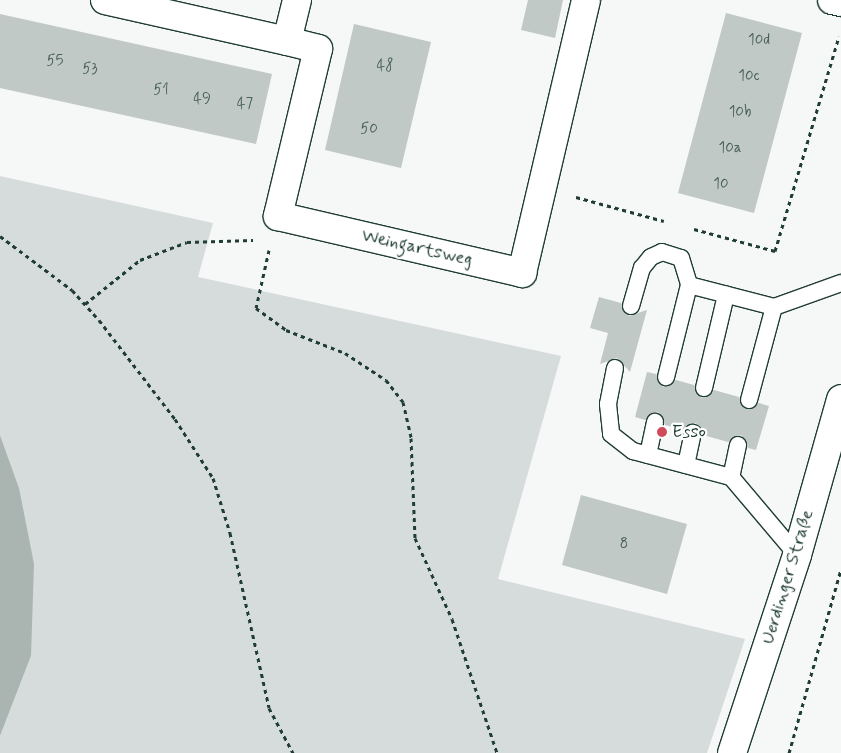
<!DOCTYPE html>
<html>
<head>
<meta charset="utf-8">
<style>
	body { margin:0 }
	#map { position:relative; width:841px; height:753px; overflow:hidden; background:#f6f7f7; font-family:Mynerve,sans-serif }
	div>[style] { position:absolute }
	.green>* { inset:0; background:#d6dcdb }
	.water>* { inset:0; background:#aab5b1 }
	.building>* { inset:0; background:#c0c9c6 }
	.path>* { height:3px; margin-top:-1.5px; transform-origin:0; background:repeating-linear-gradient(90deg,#1f3d34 0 4px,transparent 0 8px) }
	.roads { filter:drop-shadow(1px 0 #1f3d34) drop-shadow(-1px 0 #1f3d34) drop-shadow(0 1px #1f3d34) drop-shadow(0 -1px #1f3d34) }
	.service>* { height:16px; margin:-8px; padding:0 8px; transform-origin:8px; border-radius:8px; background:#fff }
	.minor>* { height:28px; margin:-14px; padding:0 14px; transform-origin:14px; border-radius:14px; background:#fff }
	.tertiary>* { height:28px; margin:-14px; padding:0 14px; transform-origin:14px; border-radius:14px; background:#fff }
	.dots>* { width:14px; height:14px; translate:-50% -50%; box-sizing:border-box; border:2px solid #fff; border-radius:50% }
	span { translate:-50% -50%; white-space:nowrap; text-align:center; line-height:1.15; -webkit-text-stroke:4.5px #fff; paint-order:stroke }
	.number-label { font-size:15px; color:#476058 }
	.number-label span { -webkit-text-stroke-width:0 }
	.street-label { font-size:18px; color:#1f3d34 }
	.poi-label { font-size:18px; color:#1f3d34 }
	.left { translate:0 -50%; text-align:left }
</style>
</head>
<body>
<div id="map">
	<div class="green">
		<div style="clip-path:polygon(0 176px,213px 223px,198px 277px,561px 356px,498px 579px,745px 639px,707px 753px,0 753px,0 736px,31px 656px,19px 488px,0 435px)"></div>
	</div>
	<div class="water">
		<div style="clip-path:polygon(0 435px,19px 488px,34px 564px,31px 656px,0 736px)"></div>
	</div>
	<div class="building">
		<div style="clip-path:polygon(528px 0,563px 0,555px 38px,521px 30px)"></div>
		<div style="clip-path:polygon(726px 13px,802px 33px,754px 213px,678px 193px)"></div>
		<div style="clip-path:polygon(0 14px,272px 74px,256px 144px,0 88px)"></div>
		<div style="clip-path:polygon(354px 24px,431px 42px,401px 168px,325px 150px)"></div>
		<div style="clip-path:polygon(599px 297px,621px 303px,629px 316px,647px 310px,630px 372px,617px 358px,600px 364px,608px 333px,590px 328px)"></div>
		<div style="clip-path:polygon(647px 372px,656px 374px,663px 387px,676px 380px,694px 385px,701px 398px,714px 390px,739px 397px,746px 409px,759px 403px,769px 406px,756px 450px,748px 448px,741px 435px,728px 442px,703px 435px,696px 423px,684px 430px,665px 425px,658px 412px,645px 420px,635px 417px)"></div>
		<div style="clip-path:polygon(581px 495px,687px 524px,667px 594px,562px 565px)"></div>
	</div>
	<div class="path">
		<div style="left:576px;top:197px;width:91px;rotate:15.3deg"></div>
		<div style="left:694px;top:229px;width:84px;rotate:15.2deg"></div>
		<div style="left:775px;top:251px;width:224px;rotate:-73.4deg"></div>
		<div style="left:0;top:236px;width:90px;rotate:36.9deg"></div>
		<div style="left:72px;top:290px;width:40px;rotate:48deg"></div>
		<div style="left:99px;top:320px;width:125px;rotate:52.5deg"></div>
		<div style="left:175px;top:419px;width:70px;rotate:57.2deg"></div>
		<div style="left:213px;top:478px;width:58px;rotate:72.8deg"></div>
		<div style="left:230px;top:533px;width:179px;rotate:77.4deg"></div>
		<div style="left:269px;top:708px;width:51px;rotate:61.9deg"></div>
		<div style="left:269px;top:250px;width:59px;rotate:102.6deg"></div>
		<div style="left:256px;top:308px;width:37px;rotate:36deg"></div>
		<div style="left:286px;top:330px;width:63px;rotate:21.3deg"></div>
		<div style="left:345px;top:353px;width:49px;rotate:33.4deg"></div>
		<div style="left:386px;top:380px;width:28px;rotate:52deg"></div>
		<div style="left:403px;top:402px;width:37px;rotate:77deg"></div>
		<div style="left:411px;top:438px;width:100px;rotate:87.7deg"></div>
		<div style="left:415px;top:538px;width:89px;rotate:65.4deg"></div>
		<div style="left:452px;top:619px;width:141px;rotate:71.4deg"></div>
		<div style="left:85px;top:304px;width:70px;rotate:-38.7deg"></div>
		<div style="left:140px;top:260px;width:50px;rotate:-21deg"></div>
		<div style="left:187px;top:242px;width:66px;rotate:-1.7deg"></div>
		<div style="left:789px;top:753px;width:191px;rotate:-74.2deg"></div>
	</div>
	<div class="roads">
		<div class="service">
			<div style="left:689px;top:285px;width:88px;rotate:14.5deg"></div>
			<div style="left:631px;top:306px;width:40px;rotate:-74deg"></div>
			<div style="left:642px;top:268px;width:14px;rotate:-51deg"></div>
			<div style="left:651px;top:257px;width:12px;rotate:-24deg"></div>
			<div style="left:662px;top:252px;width:20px;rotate:18deg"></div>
			<div style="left:681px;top:258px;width:28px;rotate:73deg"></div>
			<div style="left:689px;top:285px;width:95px;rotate:104deg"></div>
			<div style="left:615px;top:368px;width:37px;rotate:101deg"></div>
			<div style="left:608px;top:404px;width:30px;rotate:84deg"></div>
			<div style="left:611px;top:434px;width:28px;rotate:38deg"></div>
			<div style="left:633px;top:451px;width:101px;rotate:14.9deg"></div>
			<div style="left:704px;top:388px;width:96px;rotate:-76.7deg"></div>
			<div style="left:749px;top:400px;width:96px;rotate:-75deg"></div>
			<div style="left:774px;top:307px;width:71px;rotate:-19.7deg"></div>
			<div style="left:738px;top:445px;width:33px;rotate:102deg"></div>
			<div style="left:731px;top:477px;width:102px;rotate:49.8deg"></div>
			<div style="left:648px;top:455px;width:34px;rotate:-78deg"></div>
			<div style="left:686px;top:465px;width:33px;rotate:-78deg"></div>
		</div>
		<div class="minor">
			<div style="left:105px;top:0;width:187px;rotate:12.7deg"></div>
			<div style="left:297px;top:0;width:42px;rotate:103.7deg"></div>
			<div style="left:287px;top:41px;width:32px;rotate:14deg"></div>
			<div style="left:318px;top:49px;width:172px;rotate:103.5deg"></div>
			<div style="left:278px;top:216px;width:251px;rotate:13.1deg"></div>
			<div style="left:522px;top:273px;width:280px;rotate:-76.8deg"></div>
			<div style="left:832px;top:0;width:9px;rotate:13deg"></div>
		</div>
		<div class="tertiary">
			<div style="left:732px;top:753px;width:208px;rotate:-71.8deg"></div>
			<div style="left:797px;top:555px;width:162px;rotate:-74.2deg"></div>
		</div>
	</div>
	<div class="dots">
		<div style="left:662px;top:432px;background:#d1495b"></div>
	</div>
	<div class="number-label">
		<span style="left:759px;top:41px">10d</span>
		<span style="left:55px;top:62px">55</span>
		<span style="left:385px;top:67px">48</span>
		<span style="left:90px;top:70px">53</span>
		<span style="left:749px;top:77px">10c</span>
		<span style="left:161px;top:91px">51</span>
		<span style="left:202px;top:100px">49</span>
		<span style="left:245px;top:105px">47</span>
		<span style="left:740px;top:113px">10b</span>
		<span style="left:369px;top:130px">50</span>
		<span style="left:730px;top:149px">10a</span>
		<span style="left:721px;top:185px">10</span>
		<span style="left:624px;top:545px">8</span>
	</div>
	<div class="street-label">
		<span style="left:417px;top:248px;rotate:13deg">Weingartsweg</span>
		<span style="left:788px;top:577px;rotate:-73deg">Uerdinger Straße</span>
	</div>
	<div class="poi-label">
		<span class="left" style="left:672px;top:432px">Esso</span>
	</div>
</div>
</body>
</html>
